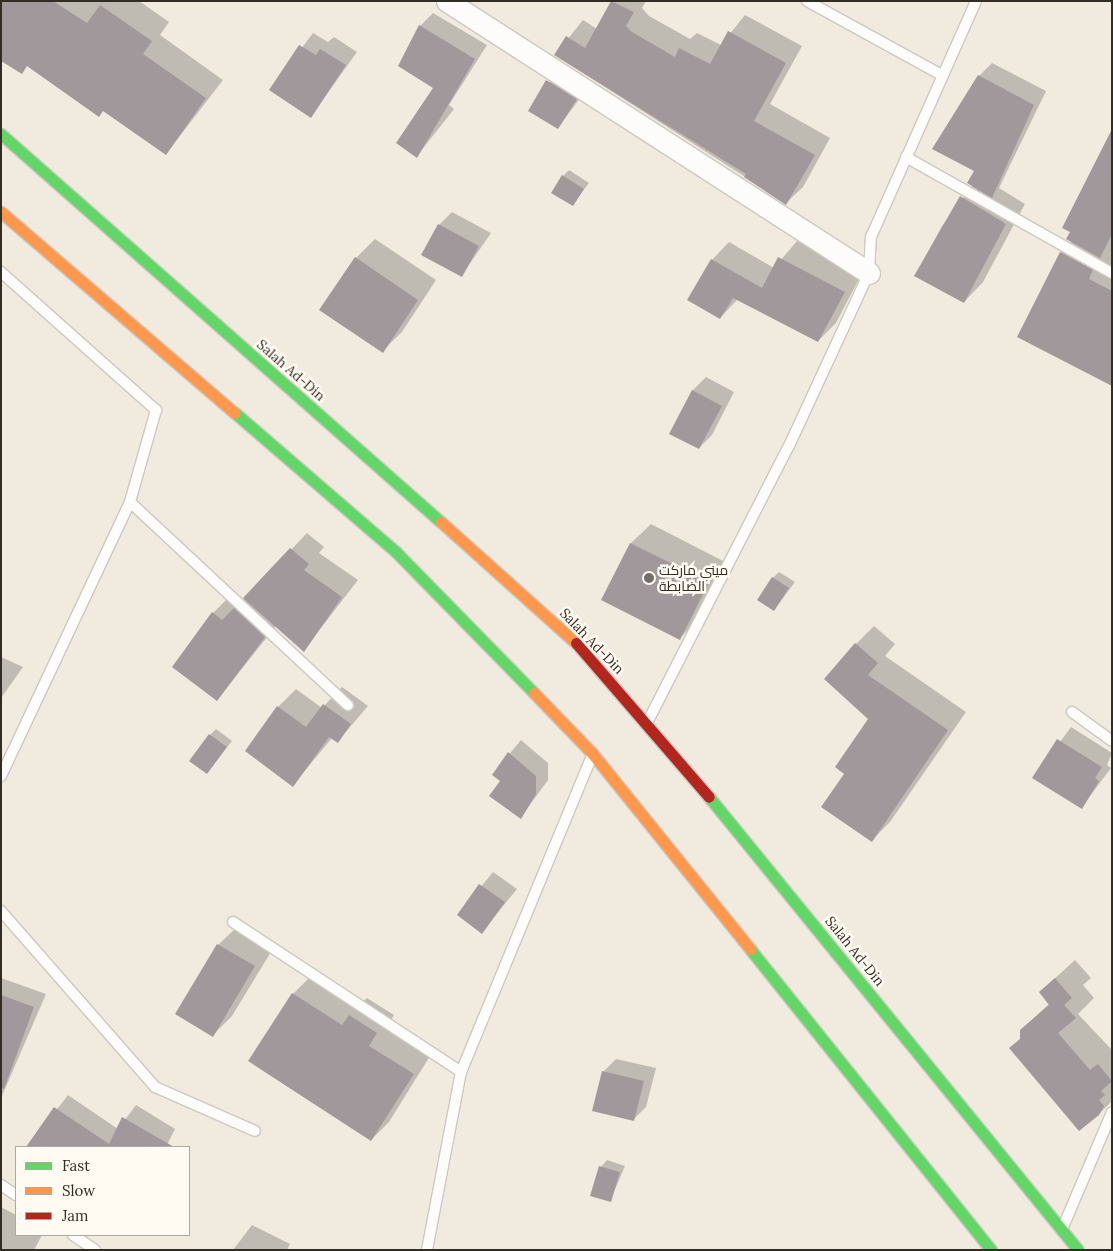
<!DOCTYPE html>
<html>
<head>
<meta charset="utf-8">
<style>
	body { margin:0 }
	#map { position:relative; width:1113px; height:1251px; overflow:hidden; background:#f1eadf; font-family:Lora,Cairo,serif }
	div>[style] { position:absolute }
	.shadow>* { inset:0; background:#0003 }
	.building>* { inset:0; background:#a1989b }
	.roads { filter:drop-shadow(1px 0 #cdc8c0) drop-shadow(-1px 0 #cdc8c0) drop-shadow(0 1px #cdc8c0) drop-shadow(0 -1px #cdc8c0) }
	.lane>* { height:10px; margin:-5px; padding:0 5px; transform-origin:5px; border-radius:5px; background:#fdfcfa }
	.street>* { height:21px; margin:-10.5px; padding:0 10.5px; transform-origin:10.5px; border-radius:10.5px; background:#fdfcfa }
	.fast>* { height:11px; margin:-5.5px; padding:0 5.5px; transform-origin:5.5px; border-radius:5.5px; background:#63d668 }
	.slow>* { height:11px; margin:-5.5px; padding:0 5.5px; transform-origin:5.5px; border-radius:5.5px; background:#ff974d }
	.jam>* { height:11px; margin:-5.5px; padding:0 5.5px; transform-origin:5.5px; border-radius:5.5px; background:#b3261e }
	.dots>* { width:14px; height:14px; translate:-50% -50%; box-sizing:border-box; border:2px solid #fffaf2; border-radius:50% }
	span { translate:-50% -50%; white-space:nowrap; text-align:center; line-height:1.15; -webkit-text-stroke:5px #fffaf2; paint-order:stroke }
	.street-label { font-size:14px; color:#312d25 }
	.poi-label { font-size:14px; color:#312d25 }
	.left { translate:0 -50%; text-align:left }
	.frame { position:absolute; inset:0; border:2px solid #312d25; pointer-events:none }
	.legend { position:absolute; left:15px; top:1146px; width:175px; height:90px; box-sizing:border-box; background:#fffaf2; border:1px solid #ada8a0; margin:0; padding:6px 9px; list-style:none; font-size:15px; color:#312d25 }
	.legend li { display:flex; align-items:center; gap:10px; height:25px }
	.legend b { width:25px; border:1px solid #ada8a0 }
</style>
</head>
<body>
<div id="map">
	<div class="shadow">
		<div style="clip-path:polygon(1px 1px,139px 1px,169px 22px,160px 35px,223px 80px,166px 154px,104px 110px,99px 115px,28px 65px,21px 72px)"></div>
		<div style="clip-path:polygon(613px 1px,646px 1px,642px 8px,649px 16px,690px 39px,697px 33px,721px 45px,745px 15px,802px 46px,770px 104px,830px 138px,803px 187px,786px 203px,555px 55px,583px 20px,597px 29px)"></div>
		<div style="clip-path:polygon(433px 13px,487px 45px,449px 105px,454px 109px,417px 156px,435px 87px,420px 26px)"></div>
		<div style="clip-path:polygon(313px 33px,328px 42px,334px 37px,357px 52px,311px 116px,271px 89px)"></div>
		<div style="clip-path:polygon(992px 63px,1046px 91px,999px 188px,1025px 204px,983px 282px,964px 302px,915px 276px,942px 226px,973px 185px,979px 76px)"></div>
		<div style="clip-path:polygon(560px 68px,589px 86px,558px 128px,529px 110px)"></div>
		<div style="clip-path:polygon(1112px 139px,1112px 384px,1019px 337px,1061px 252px,1072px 241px)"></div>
		<div style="clip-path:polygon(569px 170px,589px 183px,572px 205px,563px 176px)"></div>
		<div style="clip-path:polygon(452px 212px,491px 233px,462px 275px,439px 225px)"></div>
		<div style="clip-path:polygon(375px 239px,436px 280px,402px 332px,382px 351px,356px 258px)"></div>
		<div style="clip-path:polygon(797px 241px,861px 275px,836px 323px,818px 341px,738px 299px,720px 318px,712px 260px,729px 242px,774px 268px)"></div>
		<div style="clip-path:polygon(706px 377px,734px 392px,712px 435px,699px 448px,671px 433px,693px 390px)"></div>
		<div style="clip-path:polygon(651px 524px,727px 563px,699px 619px,680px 638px,603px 599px,631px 543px)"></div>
		<div style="clip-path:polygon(307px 533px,324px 547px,319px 553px,358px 580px,304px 650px,276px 626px,217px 700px,213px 613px,231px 595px,241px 602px)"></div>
		<div style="clip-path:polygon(779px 572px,795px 582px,774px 610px,773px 578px)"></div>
		<div style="clip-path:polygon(874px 626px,895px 644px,885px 656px,966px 712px,890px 822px,872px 840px,845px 774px,870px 718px,856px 644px)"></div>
		<div style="clip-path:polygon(1px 657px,23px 667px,1px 698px)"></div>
		<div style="clip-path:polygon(342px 687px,368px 706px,338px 741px,332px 738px,293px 785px,278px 707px,296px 689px,322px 708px)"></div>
		<div style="clip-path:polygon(1071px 727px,1112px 753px,1107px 765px,1111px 768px,1081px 808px,1034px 777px)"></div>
		<div style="clip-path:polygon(216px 729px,232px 741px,207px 772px,210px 735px)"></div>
		<div style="clip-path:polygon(521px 740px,548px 763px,548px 780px,521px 817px,502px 781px,493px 774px)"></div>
		<div style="clip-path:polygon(493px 872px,517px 889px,482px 932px,458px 915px)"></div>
		<div style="clip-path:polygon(238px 926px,274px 947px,232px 1016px,213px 1035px,176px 1014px,218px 945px)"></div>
		<div style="clip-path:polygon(1075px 960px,1091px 978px,1083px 985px,1094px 998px,1078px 1014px,1112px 1050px,1112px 1101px,1099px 1114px,1011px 1048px,1021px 1038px,1021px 1030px,1050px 1003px,1040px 992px)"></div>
		<div style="clip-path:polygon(311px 976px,358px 1007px,367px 998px,394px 1015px,386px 1028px,430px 1056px,389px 1122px,371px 1140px,293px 994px)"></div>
		<div style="clip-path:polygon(1px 978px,46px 994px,1px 1098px)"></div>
		<div style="clip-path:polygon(616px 1059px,656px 1068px,646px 1107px,633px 1120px,603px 1072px)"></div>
		<div style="clip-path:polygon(68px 1095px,118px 1129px,136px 1105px,175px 1129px,166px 1147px,28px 1147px)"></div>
		<div style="clip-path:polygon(607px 1160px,625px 1166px,610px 1201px,601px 1167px)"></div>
		<div style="clip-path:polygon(1px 1207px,16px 1215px,16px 1235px,42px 1235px,34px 1250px,1px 1250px)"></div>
		<div style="clip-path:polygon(252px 1225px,290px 1244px,287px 1250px,233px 1250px)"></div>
	</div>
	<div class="building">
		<div style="clip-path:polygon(1px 1px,53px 1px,87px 23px,100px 5px,152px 41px,143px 54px,206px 98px,166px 155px,103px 111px,99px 117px,27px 66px,22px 74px,1px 61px)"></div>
		<div style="clip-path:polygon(611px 1px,634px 12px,626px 26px,632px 32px,675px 57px,679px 48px,710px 64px,728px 31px,786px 63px,754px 121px,815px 155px,786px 205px,744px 177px,746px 174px,554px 55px,566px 36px,585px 48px)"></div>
		<div style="clip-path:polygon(419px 25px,475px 59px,417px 158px,396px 143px,433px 88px,398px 66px)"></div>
		<div style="clip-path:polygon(299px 45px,316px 55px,320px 49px,346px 65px,311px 118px,269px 90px)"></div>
		<div style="clip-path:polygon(978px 75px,1034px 105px,992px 198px,967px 183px,974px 171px,932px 149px)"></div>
		<div style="clip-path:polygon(546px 80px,577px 99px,558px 129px,528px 111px)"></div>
		<div style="clip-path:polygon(1112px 129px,1112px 234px,1100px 258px,1066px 239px,1070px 232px,1062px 228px)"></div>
		<div style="clip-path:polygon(562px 175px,584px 189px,573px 206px,551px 193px)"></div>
		<div style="clip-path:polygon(960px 196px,1006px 224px,964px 303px,914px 276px)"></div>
		<div style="clip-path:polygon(438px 224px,479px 246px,462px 277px,421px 255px)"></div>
		<div style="clip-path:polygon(1060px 252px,1093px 270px,1089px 279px,1112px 291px,1112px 386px,1017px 337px)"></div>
		<div style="clip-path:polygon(355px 257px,418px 300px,383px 353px,319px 310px)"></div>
		<div style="clip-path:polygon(778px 257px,845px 292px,818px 342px,733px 298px,720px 319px,687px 300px,711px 259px,762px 288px)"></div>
		<div style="clip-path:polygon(692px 390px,722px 406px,699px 449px,669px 434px)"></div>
		<div style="clip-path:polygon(630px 543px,709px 582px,680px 640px,601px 600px)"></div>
		<div style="clip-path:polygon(290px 548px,309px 564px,304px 570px,342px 597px,304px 652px,243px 598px)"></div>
		<div style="clip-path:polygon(772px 577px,789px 588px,774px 611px,757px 600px)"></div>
		<div style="clip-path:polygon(234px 608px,265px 637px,217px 701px,172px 667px,212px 612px,222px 620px)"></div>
		<div style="clip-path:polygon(855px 643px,878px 663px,868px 675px,948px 730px,872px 842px,821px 807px,844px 774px,835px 767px,868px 719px,824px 679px)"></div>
		<div style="clip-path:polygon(323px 704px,351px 724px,338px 743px,329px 737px,293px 787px,245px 751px,277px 706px,306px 727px)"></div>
		<div style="clip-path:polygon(209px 734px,227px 747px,207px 774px,189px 761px)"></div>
		<div style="clip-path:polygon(1057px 739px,1102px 767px,1095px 778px,1099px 781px,1082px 809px,1032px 778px)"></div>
		<div style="clip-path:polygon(508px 752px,536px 776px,536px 794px,521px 819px,489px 796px,500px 781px,492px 775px)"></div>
		<div style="clip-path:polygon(479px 884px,505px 902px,482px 934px,457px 915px)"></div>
		<div style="clip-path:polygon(217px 944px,255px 966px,213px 1037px,175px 1014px)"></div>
		<div style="clip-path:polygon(1055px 978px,1072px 998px,1064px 1005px,1076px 1018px,1058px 1033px,1090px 1070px,1098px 1064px,1112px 1081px,1101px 1091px,1105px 1095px,1099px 1100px,1104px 1106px,1099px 1115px,1079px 1131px,1009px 1048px,1020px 1039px,1020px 1030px,1049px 1005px,1039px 992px)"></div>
		<div style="clip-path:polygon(292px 993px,342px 1025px,349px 1015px,377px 1033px,369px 1046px,414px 1074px,371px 1141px,248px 1061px)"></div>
		<div style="clip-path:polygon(1px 995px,34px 1007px,4px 1089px,1px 1088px)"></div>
		<div style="clip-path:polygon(602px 1071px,644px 1081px,634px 1121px,592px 1111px)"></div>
		<div style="clip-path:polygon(54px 1107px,109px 1144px,122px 1117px,174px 1147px,26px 1147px)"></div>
		<div style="clip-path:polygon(599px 1166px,620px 1172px,611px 1202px,590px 1196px)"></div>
	</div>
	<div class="roads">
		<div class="lane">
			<div style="left:807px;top:1px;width:152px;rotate:28.8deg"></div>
			<div style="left:906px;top:157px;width:236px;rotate:29.4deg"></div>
			<div style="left:1px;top:272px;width:208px;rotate:41.7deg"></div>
			<div style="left:156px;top:410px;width:96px;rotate:105.8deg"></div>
			<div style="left:130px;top:502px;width:303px;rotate:115.2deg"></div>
			<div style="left:130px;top:502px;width:298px;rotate:43deg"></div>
			<div style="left:1072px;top:712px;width:49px;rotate:35.9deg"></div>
			<div style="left:649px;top:719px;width:307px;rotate:-62.9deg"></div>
			<div style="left:789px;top:446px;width:191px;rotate:-65.2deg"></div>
			<div style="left:869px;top:273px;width:36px;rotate:-87deg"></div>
			<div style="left:871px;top:237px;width:258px;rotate:-66deg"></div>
			<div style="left:1px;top:911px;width:234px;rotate:48.8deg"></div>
			<div style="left:155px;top:1087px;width:109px;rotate:23.7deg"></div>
			<div style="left:233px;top:922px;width:273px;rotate:33.3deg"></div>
			<div style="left:1px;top:1185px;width:18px;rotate:34deg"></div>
			<div style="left:1063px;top:1227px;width:125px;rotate:-66.9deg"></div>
			<div style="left:73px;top:1235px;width:27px;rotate:34deg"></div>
			<div style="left:427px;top:1250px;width:181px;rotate:-79.2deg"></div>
			<div style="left:461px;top:1072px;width:343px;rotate:-67.5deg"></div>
		</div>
		<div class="street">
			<div style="left:447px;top:1px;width:502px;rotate:32.8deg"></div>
		</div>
		<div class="fast">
			<div style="left:1px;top:134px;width:587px;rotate:41.41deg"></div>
			<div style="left:235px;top:413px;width:213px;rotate:40.8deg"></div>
			<div style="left:396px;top:552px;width:197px;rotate:45.6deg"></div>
			<div style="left:709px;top:797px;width:584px;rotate:50.83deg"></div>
			<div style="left:750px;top:949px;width:386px;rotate:51.3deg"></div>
		</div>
		<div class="slow">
			<div style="left:1px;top:212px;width:308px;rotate:40.7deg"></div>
			<div style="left:441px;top:522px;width:181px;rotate:41.9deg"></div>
			<div style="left:534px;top:693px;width:83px;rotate:46deg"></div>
			<div style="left:592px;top:753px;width:252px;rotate:51.1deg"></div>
		</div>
		<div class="jam">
			<div style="left:576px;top:643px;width:203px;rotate:49.2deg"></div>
		</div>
	</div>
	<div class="dots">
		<div style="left:649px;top:578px;background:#746f66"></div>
	</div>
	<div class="street-label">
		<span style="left:291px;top:370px;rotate:41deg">Salah Ad-Din</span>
		<span style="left:592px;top:641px;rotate:46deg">Salah Ad-Din</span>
		<span style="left:855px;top:951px;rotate:51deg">Salah Ad-Din</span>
	</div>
	<div class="poi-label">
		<span class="left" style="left:659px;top:578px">ميني ماركت<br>الضابطة</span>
	</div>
	<div class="frame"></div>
	<ul class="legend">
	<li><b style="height:6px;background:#63d668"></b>Fast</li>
	<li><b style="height:6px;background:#ff974d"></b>Slow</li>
	<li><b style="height:6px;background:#b3261e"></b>Jam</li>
	</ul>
</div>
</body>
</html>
